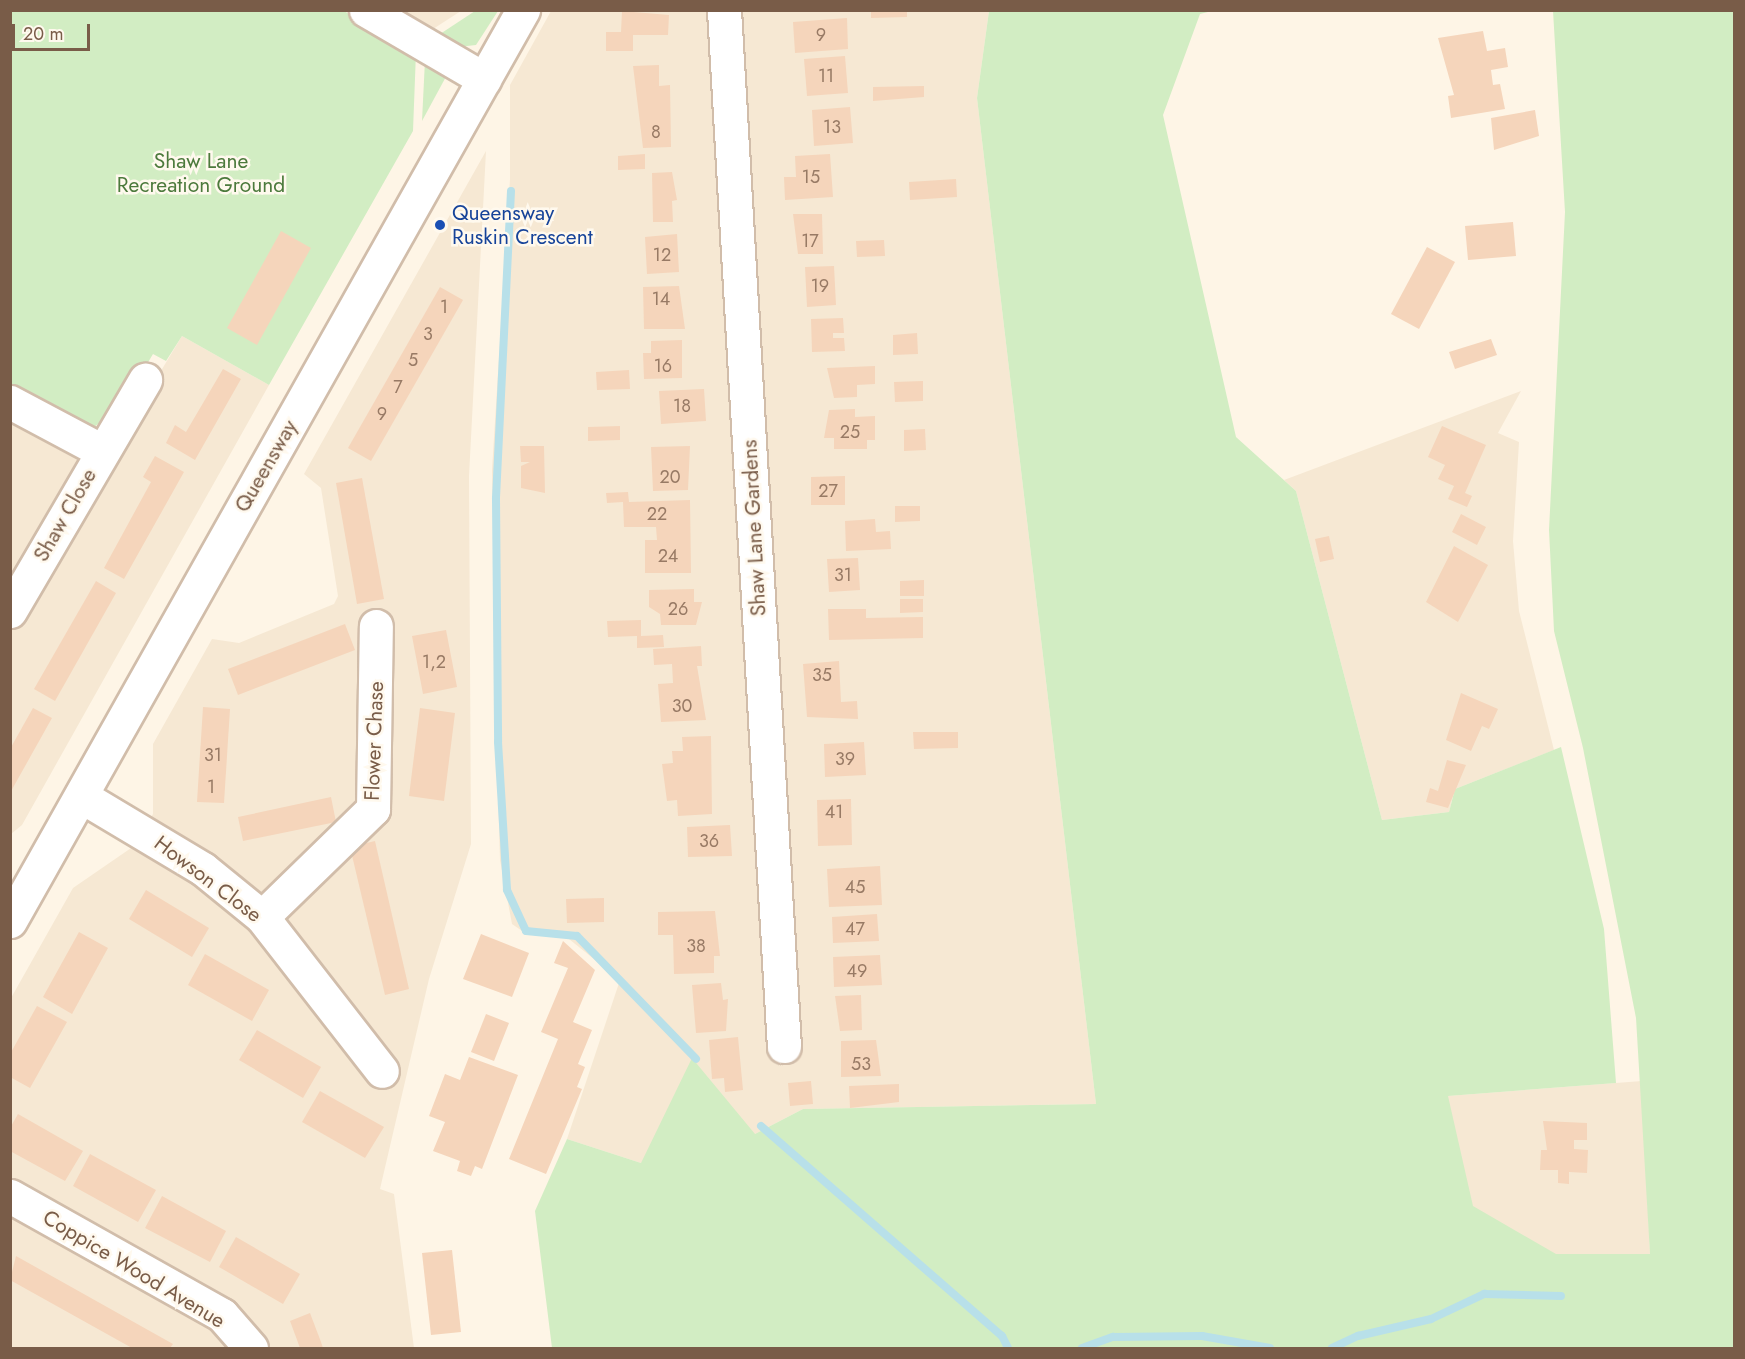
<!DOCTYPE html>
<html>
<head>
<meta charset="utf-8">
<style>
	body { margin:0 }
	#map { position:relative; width:1745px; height:1359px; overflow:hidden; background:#fef5e6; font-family:Jost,sans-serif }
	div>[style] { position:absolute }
	.residential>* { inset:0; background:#f6e8d3 }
	.green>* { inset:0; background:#d2edc3 }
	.stream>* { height:8px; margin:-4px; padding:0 4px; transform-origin:4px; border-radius:4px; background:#b8e0e9 }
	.building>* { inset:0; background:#f5d5bb }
	.roads { filter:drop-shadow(2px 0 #d1bdaa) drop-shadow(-2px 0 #d1bdaa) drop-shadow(0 2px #d1bdaa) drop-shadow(0 -2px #d1bdaa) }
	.minor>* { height:33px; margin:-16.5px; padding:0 16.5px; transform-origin:16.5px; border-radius:16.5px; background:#fff }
	.dots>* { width:16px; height:16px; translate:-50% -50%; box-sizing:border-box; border:3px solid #fff9ee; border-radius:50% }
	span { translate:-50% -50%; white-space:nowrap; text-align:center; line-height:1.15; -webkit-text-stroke:5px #fff9ee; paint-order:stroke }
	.number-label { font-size:18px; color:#987a65 }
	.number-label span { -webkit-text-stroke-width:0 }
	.park-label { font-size:21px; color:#4c7a3c }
	.transit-label { font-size:21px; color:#164399 }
	.left { translate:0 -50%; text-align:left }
	.street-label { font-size:21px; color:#795c48 }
	.frame { position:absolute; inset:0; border:12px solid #795c48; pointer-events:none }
	.scale { position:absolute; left:12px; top:24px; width:78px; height:27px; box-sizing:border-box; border:3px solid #795c48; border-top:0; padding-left:8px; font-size:18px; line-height:21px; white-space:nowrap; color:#795c48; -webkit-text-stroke:4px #fff9ee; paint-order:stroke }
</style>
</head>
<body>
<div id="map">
	<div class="residential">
		<div style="clip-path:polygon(398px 11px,461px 11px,433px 29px)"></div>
		<div style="clip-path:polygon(551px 11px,989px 11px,977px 98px,1096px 1104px,803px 1109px,755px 1134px,641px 1163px,567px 1139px,620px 980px,559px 931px,528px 935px,512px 924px,500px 860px,495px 688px,492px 470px,510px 179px,510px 85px)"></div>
		<div style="clip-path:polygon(486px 151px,469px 476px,471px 844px,429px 979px,380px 1189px,394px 1194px,414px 1348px,11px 1348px,11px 998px,73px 888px,134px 846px,153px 814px,153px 744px,212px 639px,239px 643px,334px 604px,338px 596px,321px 488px,304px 474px)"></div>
		<div style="clip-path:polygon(182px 336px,269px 385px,22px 825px,11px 834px,10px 411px,106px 462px)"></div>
		<div style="clip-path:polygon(1521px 391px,1498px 433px,1519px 442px,1513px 541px,1519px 611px,1554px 750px,1455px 789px,1449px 812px,1382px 820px,1296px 491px,1284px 480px)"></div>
		<div style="clip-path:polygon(1642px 1081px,1650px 1254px,1374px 1300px,1448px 1096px)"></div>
	</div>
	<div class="green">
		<div style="clip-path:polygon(1216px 10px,1200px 14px,1163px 115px,1236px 437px,1296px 491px,1382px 820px,1449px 812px,1455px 789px,1561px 747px,1604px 929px,1616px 1083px,1448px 1096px,1473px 1206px,1556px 1254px,1650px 1254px,1636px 1018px,1583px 748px,1554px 631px,1549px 530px,1565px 212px,1553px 11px,1734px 11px,1734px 1348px,552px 1348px,535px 1211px,567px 1139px,641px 1163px,692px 1058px,755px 1134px,803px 1109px,1096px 1104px,977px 98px,989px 11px)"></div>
		<div style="clip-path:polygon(10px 11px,344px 11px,416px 52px,413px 131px,269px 385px,182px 336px,166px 361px,153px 354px,125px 401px,86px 434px,11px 395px)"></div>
		<div style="clip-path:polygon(475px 11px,498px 11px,476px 45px,458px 47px,437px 36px)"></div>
		<div style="clip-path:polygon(425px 60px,448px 73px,422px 121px)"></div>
	</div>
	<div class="stream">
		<div style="left:511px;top:191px;width:308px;rotate:92.8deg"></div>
		<div style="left:496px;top:499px;width:243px;rotate:89.5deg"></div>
		<div style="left:498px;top:742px;width:148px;rotate:86.5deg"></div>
		<div style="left:507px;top:890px;width:45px;rotate:65.1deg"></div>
		<div style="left:526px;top:931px;width:51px;rotate:5.6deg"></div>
		<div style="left:577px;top:936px;width:171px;rotate:45.9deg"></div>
		<div style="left:761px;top:1126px;width:320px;rotate:41.1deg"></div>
		<div style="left:1002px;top:1336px;width:13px;rotate:63deg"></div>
		<div style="left:1082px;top:1348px;width:33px;rotate:-20deg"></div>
		<div style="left:1113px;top:1337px;width:89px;rotate:-0.6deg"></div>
		<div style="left:1202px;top:1336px;width:69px;rotate:10deg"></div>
		<div style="left:1332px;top:1348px;width:29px;rotate:-25deg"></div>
		<div style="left:1358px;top:1336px;width:75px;rotate:-13.1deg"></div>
		<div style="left:1431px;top:1319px;width:59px;rotate:-25.3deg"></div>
		<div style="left:1484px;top:1294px;width:77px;rotate:1.5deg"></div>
	</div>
	<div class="building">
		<div style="clip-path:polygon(871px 10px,907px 10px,907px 17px,871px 18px)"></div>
		<div style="clip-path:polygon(622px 11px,669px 15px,668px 35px,633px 35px,633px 51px,606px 51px,606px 32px,621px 32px)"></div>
		<div style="clip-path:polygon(847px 18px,848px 49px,795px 53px,793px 22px)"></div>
		<div style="clip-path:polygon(1483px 31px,1487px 51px,1505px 48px,1508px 67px,1491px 70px,1493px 85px,1500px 84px,1505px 109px,1451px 118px,1448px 96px,1454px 95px,1438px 38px)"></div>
		<div style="clip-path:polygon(845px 56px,848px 93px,807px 96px,804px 59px)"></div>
		<div style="clip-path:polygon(659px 65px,659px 86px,670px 85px,671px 147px,643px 148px,633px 66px)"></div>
		<div style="clip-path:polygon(924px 86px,924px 97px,873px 101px,873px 87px)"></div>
		<div style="clip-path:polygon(850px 107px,853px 143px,814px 146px,812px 110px)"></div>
		<div style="clip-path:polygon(1535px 110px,1539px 136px,1494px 150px,1491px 118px)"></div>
		<div style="clip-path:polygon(645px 154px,645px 169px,618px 170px,618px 156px)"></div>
		<div style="clip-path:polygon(830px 154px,833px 197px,785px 200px,784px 177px,796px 177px,795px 156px)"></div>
		<div style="clip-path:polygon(672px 172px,677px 200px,672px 201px,673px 222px,653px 222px,652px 173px)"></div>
		<div style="clip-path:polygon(956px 179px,957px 197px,910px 200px,909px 182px)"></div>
		<div style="clip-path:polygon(793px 214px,822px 214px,823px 254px,798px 254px)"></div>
		<div style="clip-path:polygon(1513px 222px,1516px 256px,1468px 260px,1465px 226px)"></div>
		<div style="clip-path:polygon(281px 231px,311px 248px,257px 345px,227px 328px)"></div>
		<div style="clip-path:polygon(677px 234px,679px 272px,647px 274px,645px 237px)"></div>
		<div style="clip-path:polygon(884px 240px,885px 256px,857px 257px,856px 241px)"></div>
		<div style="clip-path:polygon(1427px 247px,1455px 262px,1419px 329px,1391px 314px)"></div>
		<div style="clip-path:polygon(834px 266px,836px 305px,807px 307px,805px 267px)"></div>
		<div style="clip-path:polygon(679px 286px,685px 329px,644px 329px,643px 287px)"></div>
		<div style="clip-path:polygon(440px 287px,463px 300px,371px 461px,348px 448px)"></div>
		<div style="clip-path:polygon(843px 318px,844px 333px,833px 333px,833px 338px,844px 338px,845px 351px,812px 352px,811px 319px)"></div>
		<div style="clip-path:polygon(917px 333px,918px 354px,893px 355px,893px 335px)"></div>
		<div style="clip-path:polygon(1491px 339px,1497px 355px,1455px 369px,1449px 352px)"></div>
		<div style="clip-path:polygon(682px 340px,682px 378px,644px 379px,643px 353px,651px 353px,651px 341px)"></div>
		<div style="clip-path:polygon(875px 366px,875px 384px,857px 385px,857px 397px,834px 398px,827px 368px)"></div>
		<div style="clip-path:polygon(223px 369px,241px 379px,195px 460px,166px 443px,175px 425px,186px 432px)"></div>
		<div style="clip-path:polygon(629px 370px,630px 389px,597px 390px,596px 372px)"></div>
		<div style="clip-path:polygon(923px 381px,923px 401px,895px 402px,894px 382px)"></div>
		<div style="clip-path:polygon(704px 389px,706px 421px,661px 424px,659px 391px)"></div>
		<div style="clip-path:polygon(855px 409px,855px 417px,875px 416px,875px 440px,867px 440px,867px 449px,834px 449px,834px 438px,824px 438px,829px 410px)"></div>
		<div style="clip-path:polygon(620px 426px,620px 440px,588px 441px,588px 427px)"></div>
		<div style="clip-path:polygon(1442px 426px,1486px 445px,1465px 493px,1472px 496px,1467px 507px,1448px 499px,1454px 486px,1438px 479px,1445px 465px,1428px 457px)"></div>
		<div style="clip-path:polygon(925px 429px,926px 450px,904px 451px,904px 430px)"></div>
		<div style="clip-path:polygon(520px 446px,544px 446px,545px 493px,521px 488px,521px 466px,530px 462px,521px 462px)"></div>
		<div style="clip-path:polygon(690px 446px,688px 490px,653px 491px,651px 447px)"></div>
		<div style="clip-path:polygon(155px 456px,184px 472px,124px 579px,104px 568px,151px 482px,143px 477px)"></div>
		<div style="clip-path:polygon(845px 476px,845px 505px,811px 505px,811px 477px)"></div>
		<div style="clip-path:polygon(362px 478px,384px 599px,357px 604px,336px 483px)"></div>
		<div style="clip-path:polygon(628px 492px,629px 502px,690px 500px,691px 573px,645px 573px,645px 540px,657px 540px,656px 527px,624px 527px,623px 502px,607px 503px,606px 493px)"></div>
		<div style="clip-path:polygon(895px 506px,920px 506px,920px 521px,895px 522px)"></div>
		<div style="clip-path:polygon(1461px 514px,1486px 527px,1477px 545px,1452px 532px)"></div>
		<div style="clip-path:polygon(875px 519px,876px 532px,890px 531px,891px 549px,846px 551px,845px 521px)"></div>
		<div style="clip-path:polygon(1329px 536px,1334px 559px,1320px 562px,1315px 539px)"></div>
		<div style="clip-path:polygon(1454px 546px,1488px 565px,1458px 622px,1426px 602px)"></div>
		<div style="clip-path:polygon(858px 558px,860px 590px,829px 592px,827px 559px)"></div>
		<div style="clip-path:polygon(924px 580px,924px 596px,900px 596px,900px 581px)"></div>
		<div style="clip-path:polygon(96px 581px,116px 593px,55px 701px,34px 689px)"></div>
		<div style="clip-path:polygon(694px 589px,694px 602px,702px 602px,696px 625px,661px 625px,660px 614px,649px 607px,649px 590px)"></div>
		<div style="clip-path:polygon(900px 599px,923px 599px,923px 612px,900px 613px)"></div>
		<div style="clip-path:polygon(828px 609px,866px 609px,866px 618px,923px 617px,923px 638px,829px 640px)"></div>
		<div style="clip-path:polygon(641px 620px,641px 636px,663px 635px,664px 647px,637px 648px,637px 636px,608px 637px,607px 621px)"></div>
		<div style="clip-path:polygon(345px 624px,355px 650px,238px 695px,228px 669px)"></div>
		<div style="clip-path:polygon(446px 630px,457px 687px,423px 694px,412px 636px)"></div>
		<div style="clip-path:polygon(701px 646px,702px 666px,697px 666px,706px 720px,661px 722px,658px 684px,673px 683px,672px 664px,654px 665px,653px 649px)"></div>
		<div style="clip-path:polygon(839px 661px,841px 702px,857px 701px,858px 719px,807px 717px,803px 664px)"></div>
		<div style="clip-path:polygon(1461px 693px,1498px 709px,1489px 729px,1482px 726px,1471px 751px,1446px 740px)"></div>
		<div style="clip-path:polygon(203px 707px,230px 709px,224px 803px,197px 802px)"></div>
		<div style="clip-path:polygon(33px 708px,52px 718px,10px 793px,10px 749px)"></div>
		<div style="clip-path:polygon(420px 708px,455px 713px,444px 801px,409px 796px)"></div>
		<div style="clip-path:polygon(913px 732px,958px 732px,958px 748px,914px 749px)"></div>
		<div style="clip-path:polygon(711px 736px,712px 814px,678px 816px,677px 800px,667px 801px,662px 764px,673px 763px,672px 751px,683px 751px,682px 737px)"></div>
		<div style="clip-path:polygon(864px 742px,866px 775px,825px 777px,824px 744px)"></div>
		<div style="clip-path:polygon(1447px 760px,1466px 765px,1448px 808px,1426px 802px,1430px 788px,1438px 791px)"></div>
		<div style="clip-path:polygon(331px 797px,336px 822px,243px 841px,238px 817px)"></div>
		<div style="clip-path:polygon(851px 799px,852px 845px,818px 846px,817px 800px)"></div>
		<div style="clip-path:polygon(730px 825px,732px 856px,688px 857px,687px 827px)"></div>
		<div style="clip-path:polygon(375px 841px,409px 989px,385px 995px,350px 847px)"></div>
		<div style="clip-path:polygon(880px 866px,882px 905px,829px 907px,827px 869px)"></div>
		<div style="clip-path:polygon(146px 890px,209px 928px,192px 957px,129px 919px)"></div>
		<div style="clip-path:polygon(604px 898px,604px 922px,567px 923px,566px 899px)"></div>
		<div style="clip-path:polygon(715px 911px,720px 956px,714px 956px,714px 973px,674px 974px,673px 935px,658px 935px,658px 912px)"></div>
		<div style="clip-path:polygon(877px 914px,879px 941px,833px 943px,832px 917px)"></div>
		<div style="clip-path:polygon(79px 932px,108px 948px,72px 1014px,43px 997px)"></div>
		<div style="clip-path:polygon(481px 934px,529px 953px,512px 997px,463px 979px)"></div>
		<div style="clip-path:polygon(563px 941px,595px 970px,573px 1022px,592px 1030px,578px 1064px,585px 1067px,577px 1087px,582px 1089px,546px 1174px,509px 1159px,558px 1039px,541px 1032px,568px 968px,554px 963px)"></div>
		<div style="clip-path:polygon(205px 954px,269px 990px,252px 1021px,188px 985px)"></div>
		<div style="clip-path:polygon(880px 955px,882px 985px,834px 987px,833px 957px)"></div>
		<div style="clip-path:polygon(721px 983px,723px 1000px,728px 999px,726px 1031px,696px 1033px,692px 985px)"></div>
		<div style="clip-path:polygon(861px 995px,862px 1030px,840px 1031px,835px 996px)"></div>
		<div style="clip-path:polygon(37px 1006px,67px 1022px,30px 1088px,10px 1077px,10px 1054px)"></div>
		<div style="clip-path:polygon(486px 1014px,509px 1023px,494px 1061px,471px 1052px)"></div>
		<div style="clip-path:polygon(257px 1030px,321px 1067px,303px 1098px,239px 1060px)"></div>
		<div style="clip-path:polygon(738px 1037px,743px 1090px,725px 1092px,724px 1078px,712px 1079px,709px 1040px)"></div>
		<div style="clip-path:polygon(876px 1040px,881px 1076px,841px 1077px,841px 1041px)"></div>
		<div style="clip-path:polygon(469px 1057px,518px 1075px,482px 1169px,475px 1166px,471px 1176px,457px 1171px,460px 1161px,433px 1151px,445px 1122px,429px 1116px,445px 1074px,460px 1080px)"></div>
		<div style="clip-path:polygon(811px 1081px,813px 1104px,790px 1106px,788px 1083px)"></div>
		<div style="clip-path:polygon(899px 1084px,899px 1102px,850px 1108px,849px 1086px)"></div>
		<div style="clip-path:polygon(320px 1091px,384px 1127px,365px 1158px,302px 1122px)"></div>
		<div style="clip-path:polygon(18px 1114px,83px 1151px,65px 1181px,10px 1151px,10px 1128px)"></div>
		<div style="clip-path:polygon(1543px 1121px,1587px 1123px,1587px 1140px,1574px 1140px,1574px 1149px,1588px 1150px,1587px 1173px,1569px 1172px,1569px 1184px,1558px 1183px,1558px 1170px,1540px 1170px,1541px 1150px,1547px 1150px)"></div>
		<div style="clip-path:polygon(90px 1154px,156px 1190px,138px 1222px,73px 1186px)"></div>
		<div style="clip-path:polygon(162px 1196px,226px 1231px,210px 1262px,145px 1228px)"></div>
		<div style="clip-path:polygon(236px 1237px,300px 1274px,283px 1304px,219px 1267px)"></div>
		<div style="clip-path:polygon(452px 1250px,461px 1332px,431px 1335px,422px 1253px)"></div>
		<div style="clip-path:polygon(16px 1256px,173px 1344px,170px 1348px,132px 1348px,10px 1280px)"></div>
		<div style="clip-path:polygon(310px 1313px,321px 1342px,323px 1348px,300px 1348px,290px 1321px)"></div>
	</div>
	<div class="roads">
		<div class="minor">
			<div style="left:366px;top:10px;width:137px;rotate:30.3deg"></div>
			<div style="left:724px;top:10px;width:1038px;rotate:86.69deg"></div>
			<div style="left:10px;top:402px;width:104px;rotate:28deg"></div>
			<div style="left:10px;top:611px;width:268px;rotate:-59.7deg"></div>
			<div style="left:81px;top:796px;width:142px;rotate:30.9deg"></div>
			<div style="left:203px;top:869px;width:76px;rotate:39.1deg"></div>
			<div style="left:262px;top:917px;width:195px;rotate:52.1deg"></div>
			<div style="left:262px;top:917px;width:155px;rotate:-44.2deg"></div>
			<div style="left:373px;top:809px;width:183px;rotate:-89.1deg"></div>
			<div style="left:10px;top:921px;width:1046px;rotate:-60.62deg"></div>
			<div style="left:10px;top:1196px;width:243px;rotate:29.3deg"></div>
			<div style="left:222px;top:1315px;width:44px;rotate:48.7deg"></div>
		</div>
	</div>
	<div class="dots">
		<div style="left:440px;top:225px;background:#1a4fb4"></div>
	</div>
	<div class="number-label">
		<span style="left:821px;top:35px">9</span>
		<span style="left:826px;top:76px">11</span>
		<span style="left:832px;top:127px">13</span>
		<span style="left:656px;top:132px">8</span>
		<span style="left:811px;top:177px">15</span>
		<span style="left:810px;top:241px">17</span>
		<span style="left:662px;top:255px">12</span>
		<span style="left:820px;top:286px">19</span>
		<span style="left:661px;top:299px">14</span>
		<span style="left:444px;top:307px">1</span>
		<span style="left:428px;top:334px">3</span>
		<span style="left:413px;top:360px">5</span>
		<span style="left:663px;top:366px">16</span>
		<span style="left:398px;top:387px">7</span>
		<span style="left:682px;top:406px">18</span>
		<span style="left:382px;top:414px">9</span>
		<span style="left:850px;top:432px">25</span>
		<span style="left:670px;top:477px">20</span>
		<span style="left:828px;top:491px">27</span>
		<span style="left:657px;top:514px">22</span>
		<span style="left:668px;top:556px">24</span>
		<span style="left:843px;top:575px">31</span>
		<span style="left:678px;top:609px">26</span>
		<span style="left:434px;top:662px">1,2</span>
		<span style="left:822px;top:675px">35</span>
		<span style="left:682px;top:706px">30</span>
		<span style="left:213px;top:755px">31</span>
		<span style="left:845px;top:759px">39</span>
		<span style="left:211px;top:787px">1</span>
		<span style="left:834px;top:812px">41</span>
		<span style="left:709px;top:841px">36</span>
		<span style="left:855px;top:887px">45</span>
		<span style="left:855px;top:929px">47</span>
		<span style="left:696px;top:946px">38</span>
		<span style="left:857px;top:971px">49</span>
		<span style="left:861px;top:1064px">53</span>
	</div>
	<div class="park-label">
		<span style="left:201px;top:173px">Shaw Lane<br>Recreation Ground</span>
	</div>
	<div class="transit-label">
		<span class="left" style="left:452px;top:225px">Queensway<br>Ruskin Crescent</span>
	</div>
	<div class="street-label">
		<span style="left:266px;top:466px;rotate:-60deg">Queensway</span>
		<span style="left:65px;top:515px;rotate:-60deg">Shaw Close</span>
		<span style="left:754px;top:528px;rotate:-93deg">Shaw Lane Gardens</span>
		<span style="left:374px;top:741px;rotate:-88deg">Flower Chase</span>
		<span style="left:208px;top:879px;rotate:37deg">Howson Close</span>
		<span style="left:134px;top:1269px;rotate:31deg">Coppice Wood Avenue</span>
	</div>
	<div class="frame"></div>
	<div class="scale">20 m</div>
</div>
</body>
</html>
